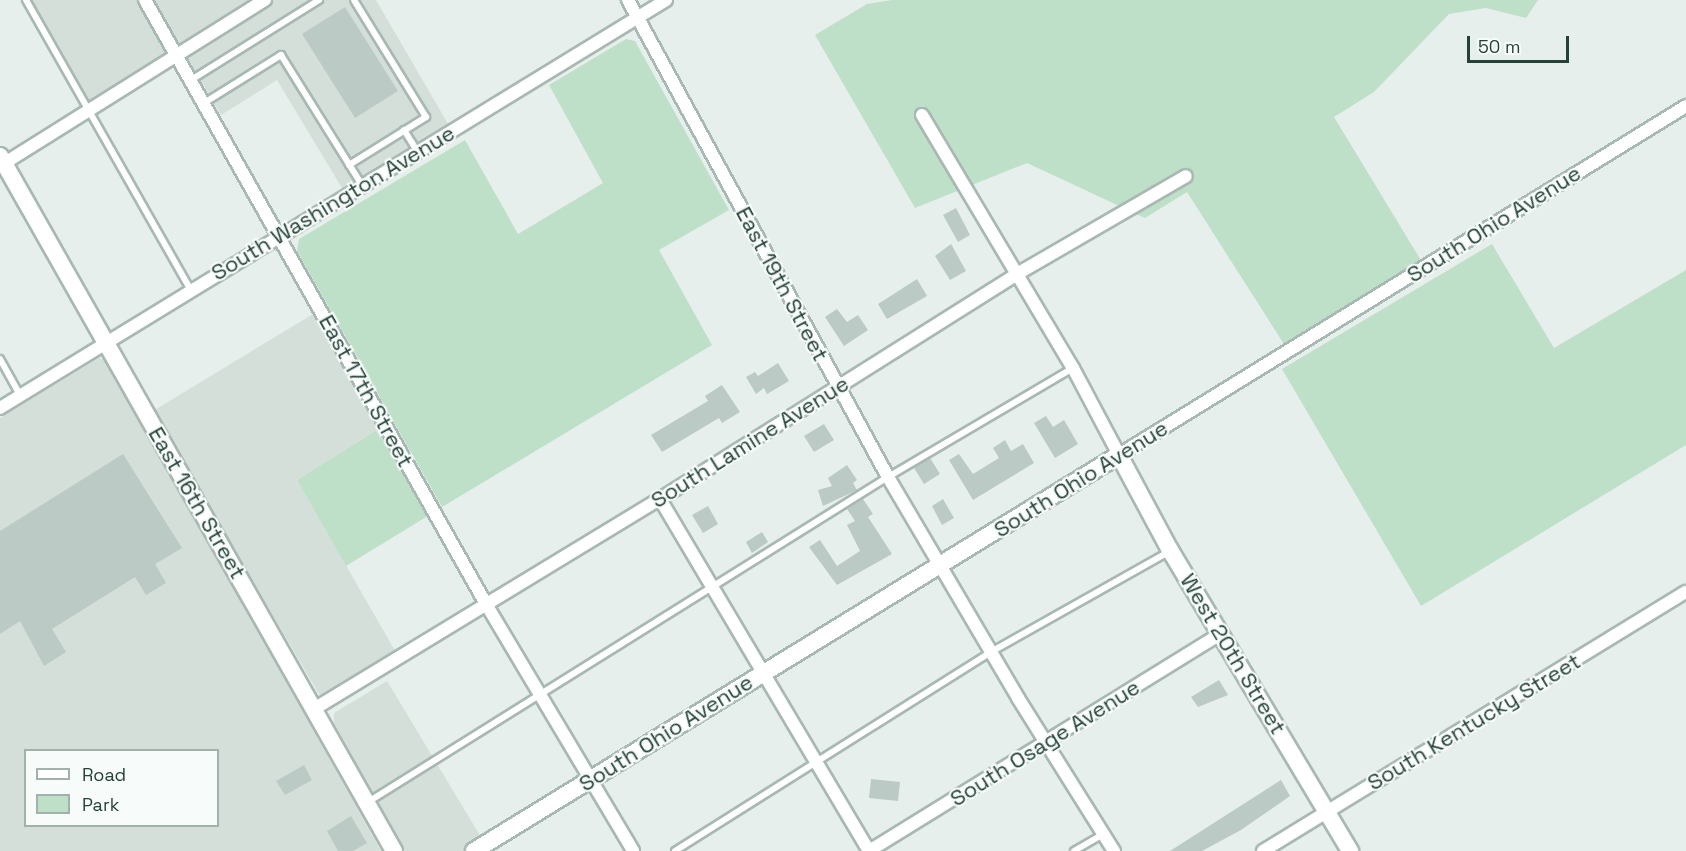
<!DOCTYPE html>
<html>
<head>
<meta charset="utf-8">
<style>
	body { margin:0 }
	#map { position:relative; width:1686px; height:851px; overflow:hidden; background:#e6efeb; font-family:"Space Grotesk",sans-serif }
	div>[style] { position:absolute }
	.built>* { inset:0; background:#d4dfda }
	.green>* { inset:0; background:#bfe0c8 }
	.building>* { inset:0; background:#bbcac4 }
	.roads { filter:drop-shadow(2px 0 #a8b8b2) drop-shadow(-2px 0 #a8b8b2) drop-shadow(0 2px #a8b8b2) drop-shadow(0 -2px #a8b8b2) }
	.lane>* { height:6px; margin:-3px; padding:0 3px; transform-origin:3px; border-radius:3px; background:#fff }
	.street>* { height:12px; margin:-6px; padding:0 6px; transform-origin:6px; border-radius:6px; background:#fff }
	.secondary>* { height:16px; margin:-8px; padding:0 8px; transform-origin:8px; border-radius:8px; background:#fff }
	span { translate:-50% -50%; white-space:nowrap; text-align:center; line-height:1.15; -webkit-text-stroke:4.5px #f7fbf9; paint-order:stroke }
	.street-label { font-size:22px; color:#24423a }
	.legend { position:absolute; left:24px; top:749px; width:195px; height:78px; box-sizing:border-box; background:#f7fbf9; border:2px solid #a3b1ad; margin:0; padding:8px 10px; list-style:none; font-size:18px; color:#24423a }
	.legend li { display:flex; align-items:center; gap:12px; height:30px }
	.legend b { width:30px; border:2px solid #a3b1ad }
	.scale { position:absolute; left:1467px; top:36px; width:102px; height:27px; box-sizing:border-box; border:3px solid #24423a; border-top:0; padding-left:8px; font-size:18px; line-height:21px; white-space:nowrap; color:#24423a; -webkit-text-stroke:4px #f7fbf9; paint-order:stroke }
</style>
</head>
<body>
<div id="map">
	<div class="built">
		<div style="clip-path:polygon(32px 0,136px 0,165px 51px,162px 59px,90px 103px)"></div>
		<div style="clip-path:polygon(154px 0,376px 0,451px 129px,345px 193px,277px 80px,221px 115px)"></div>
		<div style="clip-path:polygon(313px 314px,380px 428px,297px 480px,398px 656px,329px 696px,319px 694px,153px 411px)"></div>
		<div style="clip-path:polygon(evenodd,99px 358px,107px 361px,381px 851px,0 851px,0 418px,99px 358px,26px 750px,218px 750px,218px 826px,26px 826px,26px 750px)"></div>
		<div style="clip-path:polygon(387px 681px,484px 842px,468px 851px,405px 851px,334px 723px,334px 713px)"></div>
	</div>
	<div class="green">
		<div style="clip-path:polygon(892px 0,1538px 0,1526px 18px,1486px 8px,1449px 14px,1374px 92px,1334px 117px,1425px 267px,1289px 352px,1187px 192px,1145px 218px,1027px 163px,915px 208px,815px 35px,867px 4px)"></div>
		<div style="clip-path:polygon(626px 39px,635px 41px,729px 210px,659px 250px,712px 345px,442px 507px,297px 251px,299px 239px,465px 140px,518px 234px,603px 183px,549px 85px)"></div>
		<div style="clip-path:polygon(1492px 244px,1554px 348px,1686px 270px,1686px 445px,1421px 606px,1282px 369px)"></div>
		<div style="clip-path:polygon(380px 428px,431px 514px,346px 566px,297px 480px)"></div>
	</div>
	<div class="building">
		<div style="clip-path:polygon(345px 7px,398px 91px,355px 118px,302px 34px)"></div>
		<div style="clip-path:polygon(956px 208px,970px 235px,958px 242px,943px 215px)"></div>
		<div style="clip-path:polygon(951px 244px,966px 271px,950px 280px,935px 256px)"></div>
		<div style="clip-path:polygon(917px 279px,927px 296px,887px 319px,878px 304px)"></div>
		<div style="clip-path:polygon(837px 309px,847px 322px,858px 315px,868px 330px,844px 346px,825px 317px)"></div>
		<div style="clip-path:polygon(778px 363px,789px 381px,767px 394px,764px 388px,756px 394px,746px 377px,755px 372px,758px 376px)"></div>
		<div style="clip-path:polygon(722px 385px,740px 412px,722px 423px,719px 418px,662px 452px,651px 435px,708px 401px,705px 396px)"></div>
		<div style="clip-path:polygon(1046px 416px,1053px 427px,1064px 420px,1078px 444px,1055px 458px,1034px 423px)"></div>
		<div style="clip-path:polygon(824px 424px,834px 440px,814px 452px,804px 436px)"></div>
		<div style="clip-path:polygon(1005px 440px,1011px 451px,1023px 444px,1034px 463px,973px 500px,949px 460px,959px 454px,973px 474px,999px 458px,993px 448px)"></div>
		<div style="clip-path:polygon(123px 454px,182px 548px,155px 564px,166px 583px,146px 595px,135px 577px,52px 629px,66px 652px,44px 666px,20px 621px,0 634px,0 531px)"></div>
		<div style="clip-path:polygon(930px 458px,940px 474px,924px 484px,914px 468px)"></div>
		<div style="clip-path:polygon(847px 465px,857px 480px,853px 483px,857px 490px,823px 506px,818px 490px,832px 486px,828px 478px)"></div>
		<div style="clip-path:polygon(863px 499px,873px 514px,868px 517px,892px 554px,837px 585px,809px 547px,820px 540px,837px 566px,860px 551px,847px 525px,855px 521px,847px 509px)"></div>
		<div style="clip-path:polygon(943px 499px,954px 518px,942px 525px,932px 506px)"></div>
		<div style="clip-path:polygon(708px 506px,718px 524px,703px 533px,692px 515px)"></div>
		<div style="clip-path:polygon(762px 532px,768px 542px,752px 553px,746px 542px)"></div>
		<div style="clip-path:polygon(1219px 680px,1228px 695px,1198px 707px,1191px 697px)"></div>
		<div style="clip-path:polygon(304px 765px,312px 780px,285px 795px,276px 781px)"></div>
		<div style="clip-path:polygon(871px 779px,900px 782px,898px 801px,869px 798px)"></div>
		<div style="clip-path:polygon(1281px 780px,1290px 796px,1241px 830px,1202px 851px,1170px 851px)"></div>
		<div style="clip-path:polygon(351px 816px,367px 843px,353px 851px,338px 851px,327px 831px)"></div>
	</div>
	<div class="roads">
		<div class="lane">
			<div style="left:26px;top:0;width:334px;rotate:60.4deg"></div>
			<div style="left:191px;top:80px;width:151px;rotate:-32deg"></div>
			<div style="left:204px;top:103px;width:91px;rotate:-31.9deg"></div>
			<div style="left:281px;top:55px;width:153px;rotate:58.1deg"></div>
			<div style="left:404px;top:130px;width:25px;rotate:58deg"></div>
			<div style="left:349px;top:165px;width:91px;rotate:-31.9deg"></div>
			<div style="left:426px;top:117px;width:137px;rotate:-121.6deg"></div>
			<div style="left:0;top:359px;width:41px;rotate:60.9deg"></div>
			<div style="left:368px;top:802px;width:613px;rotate:-32.01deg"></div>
			<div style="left:888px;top:477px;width:215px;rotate:-30.5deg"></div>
			<div style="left:675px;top:851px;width:373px;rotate:-32.2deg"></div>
			<div style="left:991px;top:652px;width:206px;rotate:-29.4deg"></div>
			<div style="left:1074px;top:851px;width:34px;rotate:-30deg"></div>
		</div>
		<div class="street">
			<div style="left:145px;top:0;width:694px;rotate:60.55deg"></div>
			<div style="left:486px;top:604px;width:287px;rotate:59.2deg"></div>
			<div style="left:628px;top:0;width:543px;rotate:61.41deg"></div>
			<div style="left:888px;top:477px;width:256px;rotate:59.5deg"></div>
			<div style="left:1018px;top:698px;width:181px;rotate:57.9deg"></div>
			<div style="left:922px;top:115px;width:295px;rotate:59.2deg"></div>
			<div style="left:1073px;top:368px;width:98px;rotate:62.1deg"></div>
			<div style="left:1119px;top:455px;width:666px;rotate:-31.61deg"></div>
			<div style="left:0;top:166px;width:313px;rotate:-32.1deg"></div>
			<div style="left:0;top:408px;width:781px;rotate:-31.49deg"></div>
			<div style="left:660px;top:499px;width:409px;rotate:59.3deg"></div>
			<div style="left:314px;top:709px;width:405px;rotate:-31.3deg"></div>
			<div style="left:660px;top:499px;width:422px;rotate:-32.2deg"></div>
			<div style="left:1017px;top:274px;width:195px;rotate:-30.1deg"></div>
			<div style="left:869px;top:851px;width:414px;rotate:-31.7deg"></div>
			<div style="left:1263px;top:851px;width:496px;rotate:-31.5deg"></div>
		</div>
		<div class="secondary">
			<div style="left:0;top:156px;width:799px;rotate:60.45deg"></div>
			<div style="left:474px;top:851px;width:757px;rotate:-31.55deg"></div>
			<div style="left:1119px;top:455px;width:108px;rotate:61.8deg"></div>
			<div style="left:1170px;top:550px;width:351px;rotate:59.1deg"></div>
		</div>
	</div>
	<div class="street-label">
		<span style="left:333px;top:203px;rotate:-31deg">South Washington Avenue</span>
		<span style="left:1494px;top:224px;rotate:-32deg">South Ohio Avenue</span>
		<span style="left:782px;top:284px;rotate:62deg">East 19th Street</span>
		<span style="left:366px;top:391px;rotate:61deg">East 17th Street</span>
		<span style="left:750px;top:442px;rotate:-32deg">South Lamine Avenue</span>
		<span style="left:1081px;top:479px;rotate:-32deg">South Ohio Avenue</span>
		<span style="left:197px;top:503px;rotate:60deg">East 16th Street</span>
		<span style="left:1233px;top:654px;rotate:59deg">West 20th Street</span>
		<span style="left:1474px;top:722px;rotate:-31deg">South Kentucky Street</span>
		<span style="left:666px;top:733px;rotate:-32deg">South Ohio Avenue</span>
		<span style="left:1045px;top:743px;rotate:-32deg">South Osage Avenue</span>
	</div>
	<ul class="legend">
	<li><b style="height:8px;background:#fff"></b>Road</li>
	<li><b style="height:16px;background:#bfe0c8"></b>Park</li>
	</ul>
	<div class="scale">50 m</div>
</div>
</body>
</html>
